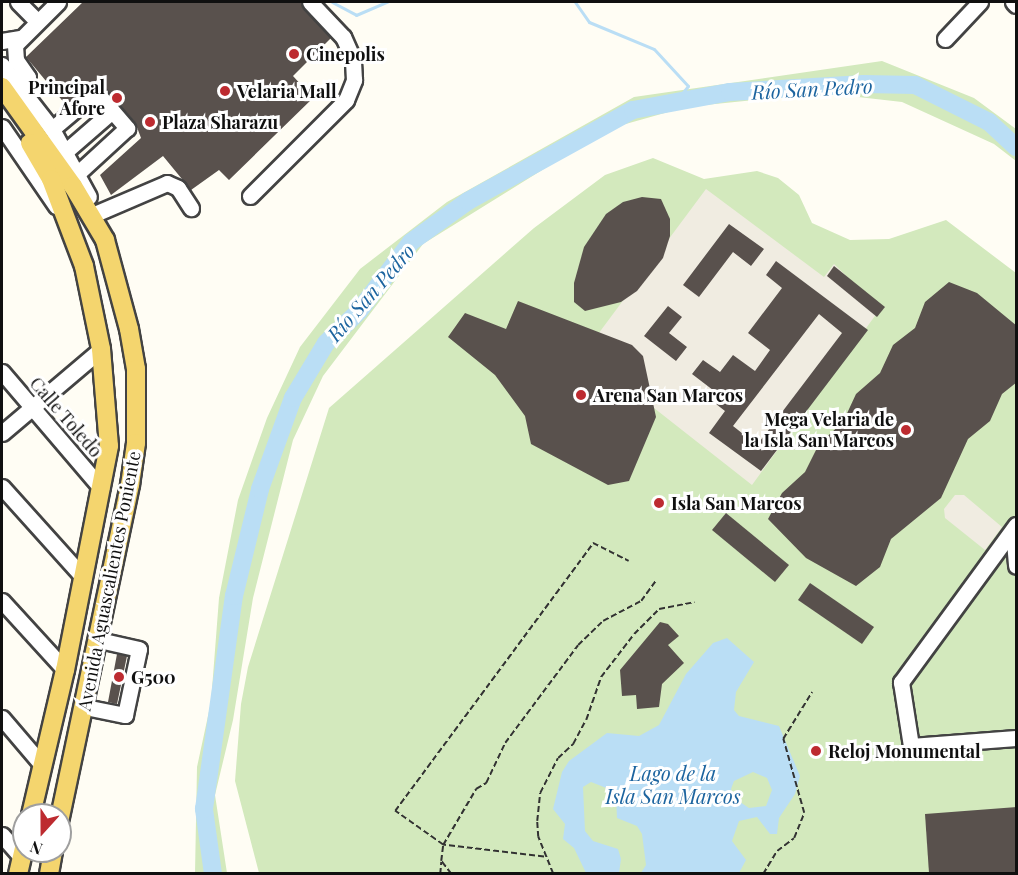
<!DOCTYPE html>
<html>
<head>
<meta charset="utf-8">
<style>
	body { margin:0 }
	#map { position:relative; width:1018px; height:875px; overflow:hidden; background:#fffdf4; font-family:"Playfair Display",serif }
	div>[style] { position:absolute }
	.green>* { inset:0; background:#d3e9bd }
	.plaza>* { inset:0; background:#f0ece1 }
	.water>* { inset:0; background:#badef5 }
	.stream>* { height:3px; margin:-1.5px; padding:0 1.5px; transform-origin:1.5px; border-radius:1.5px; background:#badef5 }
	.river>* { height:18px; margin:-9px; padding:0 9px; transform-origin:9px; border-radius:9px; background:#badef5 }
	.building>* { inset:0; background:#59514d }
	.path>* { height:1.5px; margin-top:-0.75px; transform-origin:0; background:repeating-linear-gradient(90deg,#323232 0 6px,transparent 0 9px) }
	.roads { filter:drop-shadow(2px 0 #434343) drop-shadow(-2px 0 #434343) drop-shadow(0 2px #434343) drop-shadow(0 -2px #434343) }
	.minor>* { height:15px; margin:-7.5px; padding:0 7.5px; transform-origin:7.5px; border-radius:7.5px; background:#fff }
	.major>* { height:18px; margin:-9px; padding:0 9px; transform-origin:9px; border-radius:9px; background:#f4d56e }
	.dots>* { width:16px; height:16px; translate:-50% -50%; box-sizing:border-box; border:3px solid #fff; border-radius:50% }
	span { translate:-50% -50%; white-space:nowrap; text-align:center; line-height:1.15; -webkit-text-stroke:6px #fff; paint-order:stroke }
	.poi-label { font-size:18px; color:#101010; font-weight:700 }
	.left { translate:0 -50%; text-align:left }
	.right { translate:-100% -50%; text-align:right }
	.street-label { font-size:18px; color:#101010 }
	.water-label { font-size:20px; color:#1c649f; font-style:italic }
	.frame { position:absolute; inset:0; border:3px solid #101010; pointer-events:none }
	.north { position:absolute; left:12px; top:803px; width:60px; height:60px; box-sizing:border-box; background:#fff; border:2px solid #9f9f9f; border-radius:50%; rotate:201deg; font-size:16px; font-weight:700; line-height:24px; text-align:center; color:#101010 }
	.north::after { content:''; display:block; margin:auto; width:21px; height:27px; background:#bd2b30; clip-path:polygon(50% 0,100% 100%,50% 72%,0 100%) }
</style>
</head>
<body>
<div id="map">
	<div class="green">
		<div style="clip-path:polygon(882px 61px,974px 98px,1016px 129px,1016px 161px,994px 144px,902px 102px,823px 93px,686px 107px,608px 129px,423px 244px,323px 376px,293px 440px,253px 598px,233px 720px,215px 795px,227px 873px,195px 873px,197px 767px,211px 702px,219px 598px,238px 500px,267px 418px,300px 347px,360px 269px,447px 202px,634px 97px)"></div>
		<div style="clip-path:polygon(653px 158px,704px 179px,757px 171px,778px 178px,799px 195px,812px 223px,850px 240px,889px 239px,946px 220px,1016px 273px,1016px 873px,259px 873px,235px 781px,241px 704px,248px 667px,329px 408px,534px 228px,605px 175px)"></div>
	</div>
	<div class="plaza">
		<div style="clip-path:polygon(706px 189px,824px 277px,834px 264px,880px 309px,752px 485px,584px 353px)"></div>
		<div style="clip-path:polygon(955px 495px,964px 495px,1002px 527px,985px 550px,945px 518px,944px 509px)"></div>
	</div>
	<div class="water">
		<div style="clip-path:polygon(evenodd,727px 638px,754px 662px,736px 692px,734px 710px,739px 716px,779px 726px,800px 776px,795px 794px,779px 818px,777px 834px,770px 834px,757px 817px,739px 821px,732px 841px,746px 860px,739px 873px,641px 873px,646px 865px,642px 834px,637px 826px,617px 818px,616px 797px,609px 789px,591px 782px,583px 787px,585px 831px,593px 841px,618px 849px,621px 859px,619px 873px,586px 873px,574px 848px,563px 839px,565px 824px,553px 809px,562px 772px,569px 761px,607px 733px,639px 736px,659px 725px,686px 674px,713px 643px,727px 638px,753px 772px,767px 778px,772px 790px,766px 806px,749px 808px,734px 798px,731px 789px,734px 781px,753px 772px)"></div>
	</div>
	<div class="stream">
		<div style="left:332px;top:2px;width:27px;rotate:28deg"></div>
		<div style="left:356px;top:15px;width:34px;rotate:-23deg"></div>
		<div style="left:575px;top:2px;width:24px;rotate:55deg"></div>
		<div style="left:589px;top:22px;width:70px;rotate:22.6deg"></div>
		<div style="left:654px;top:49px;width:50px;rotate:47.4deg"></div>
		<div style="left:688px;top:86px;width:21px;rotate:129deg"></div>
	</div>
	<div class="river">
		<div style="left:213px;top:874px;width:66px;rotate:-97.9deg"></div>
		<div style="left:204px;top:809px;width:215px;rotate:-82deg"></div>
		<div style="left:234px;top:596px;width:110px;rotate:-76.3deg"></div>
		<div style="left:260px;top:489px;width:97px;rotate:-70.1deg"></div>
		<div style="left:293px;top:398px;width:64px;rotate:-59deg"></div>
		<div style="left:326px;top:343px;width:46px;rotate:-44.1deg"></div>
		<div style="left:359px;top:311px;width:86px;rotate:-53deg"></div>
		<div style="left:411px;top:242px;width:70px;rotate:-35.7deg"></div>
		<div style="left:468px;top:201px;width:188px;rotate:-28.9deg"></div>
		<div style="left:633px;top:110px;width:99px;rotate:-10.5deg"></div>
		<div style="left:730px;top:92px;width:134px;rotate:-3.4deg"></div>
		<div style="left:864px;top:84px;width:51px;rotate:1.1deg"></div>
		<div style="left:915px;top:85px;width:83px;rotate:26.6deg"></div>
		<div style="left:989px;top:122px;width:37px;rotate:43deg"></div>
	</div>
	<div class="building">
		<div style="clip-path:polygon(83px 2px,301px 2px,331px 38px,293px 76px,313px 98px,229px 180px,219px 170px,191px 190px,163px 156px,111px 195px,100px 175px,141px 138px,135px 122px,99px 83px,91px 84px,66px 105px,26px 57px)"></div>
		<div style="clip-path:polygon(642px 197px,661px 199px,670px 219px,670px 236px,663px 258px,637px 291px,621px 302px,585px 311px,574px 302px,574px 283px,584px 247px,606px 214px,623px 202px)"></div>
		<div style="clip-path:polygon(729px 224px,764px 249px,751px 266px,733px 252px,699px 297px,683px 285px)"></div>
		<div style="clip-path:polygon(evenodd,776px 261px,868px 330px,761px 471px,709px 433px,725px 411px,716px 404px,722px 397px,692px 374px,703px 360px,720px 372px,733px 355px,755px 371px,770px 350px,748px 333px,782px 288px,766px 275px,776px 261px,819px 314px,842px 333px,757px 445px,733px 426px,819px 314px)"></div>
		<div style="clip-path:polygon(834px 266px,885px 307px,877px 317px,827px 276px)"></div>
		<div style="clip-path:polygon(949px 282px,977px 293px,1017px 326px,1017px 382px,1002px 394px,990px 421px,968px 439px,941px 498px,891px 539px,880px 567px,856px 586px,806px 558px,768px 519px,782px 493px,805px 472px,819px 444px,843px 422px,856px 394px,880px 373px,893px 345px,915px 328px,925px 302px)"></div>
		<div style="clip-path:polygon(518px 301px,632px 345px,643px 356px,656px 417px,629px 481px,608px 485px,531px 444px,525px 416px,495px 375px,448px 337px,465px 313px,506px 329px)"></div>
		<div style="clip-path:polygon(668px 306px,682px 317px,669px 333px,687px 347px,676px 361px,644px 336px)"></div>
		<div style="clip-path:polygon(726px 513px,789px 565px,775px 582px,712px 530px)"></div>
		<div style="clip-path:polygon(810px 583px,874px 627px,862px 644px,798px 600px)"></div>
		<div style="clip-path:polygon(660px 622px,668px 624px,679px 636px,668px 645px,684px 663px,662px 684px,659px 707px,637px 709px,636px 695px,622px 696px,620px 670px)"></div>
		<div style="clip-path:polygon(117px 654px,127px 656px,117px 704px,108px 702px)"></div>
		<div style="clip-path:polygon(1017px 807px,1017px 873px,929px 873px,925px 814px)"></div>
	</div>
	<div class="path">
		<div style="left:544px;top:857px;width:102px;rotate:-173.2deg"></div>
		<div style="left:443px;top:845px;width:59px;rotate:-144.7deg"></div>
		<div style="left:395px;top:811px;width:333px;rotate:-53.5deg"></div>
		<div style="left:593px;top:543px;width:40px;rotate:26.6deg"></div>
		<div style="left:440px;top:874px;width:12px;rotate:-85deg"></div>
		<div style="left:451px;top:874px;width:16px;rotate:-128deg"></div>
		<div style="left:441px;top:861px;width:16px;rotate:-83deg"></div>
		<div style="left:443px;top:845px;width:65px;rotate:-59.5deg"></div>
		<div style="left:476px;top:789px;width:12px;rotate:-31deg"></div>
		<div style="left:486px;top:783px;width:44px;rotate:-64.6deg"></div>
		<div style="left:505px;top:743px;width:122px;rotate:-53.3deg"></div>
		<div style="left:578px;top:645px;width:35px;rotate:-44deg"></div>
		<div style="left:603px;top:621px;width:43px;rotate:-27.8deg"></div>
		<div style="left:641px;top:601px;width:26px;rotate:-54deg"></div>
		<div style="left:553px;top:874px;width:40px;rotate:-112deg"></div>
		<div style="left:538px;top:837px;width:16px;rotate:-94deg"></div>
		<div style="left:537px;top:821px;width:28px;rotate:-84deg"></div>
		<div style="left:540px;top:793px;width:39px;rotate:-63deg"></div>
		<div style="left:558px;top:758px;width:21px;rotate:-43deg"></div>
		<div style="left:573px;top:744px;width:27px;rotate:-62deg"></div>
		<div style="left:586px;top:720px;width:46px;rotate:-70.8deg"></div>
		<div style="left:601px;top:677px;width:54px;rotate:-52.5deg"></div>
		<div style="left:634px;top:634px;width:35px;rotate:-45deg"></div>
		<div style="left:659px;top:609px;width:36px;rotate:-11deg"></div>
		<div style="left:763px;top:874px;width:27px;rotate:-59deg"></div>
		<div style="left:777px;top:851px;width:21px;rotate:-37deg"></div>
		<div style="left:794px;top:838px;width:27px;rotate:-68deg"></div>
		<div style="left:804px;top:813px;width:77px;rotate:-105.8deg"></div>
		<div style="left:783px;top:739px;width:55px;rotate:-58.3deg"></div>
	</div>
	<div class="roads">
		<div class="minor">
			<div style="left:18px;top:2px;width:27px;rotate:45deg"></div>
			<div style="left:1013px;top:2px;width:4px;rotate:45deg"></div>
			<div style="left:945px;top:39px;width:51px;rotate:-46.6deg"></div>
			<div style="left:2px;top:41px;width:17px;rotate:-10deg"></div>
			<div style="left:2px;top:65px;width:81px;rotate:52deg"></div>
			<div style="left:52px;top:129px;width:77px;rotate:61.4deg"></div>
			<div style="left:27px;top:94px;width:17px;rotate:-87deg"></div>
			<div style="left:28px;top:77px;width:21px;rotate:-125deg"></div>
			<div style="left:16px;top:60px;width:15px;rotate:-94deg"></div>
			<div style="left:15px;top:45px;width:61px;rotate:-45deg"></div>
			<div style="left:2px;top:127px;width:96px;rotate:55.6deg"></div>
			<div style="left:52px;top:129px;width:57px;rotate:-40.1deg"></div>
			<div style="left:96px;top:92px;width:48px;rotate:49.3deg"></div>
			<div style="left:127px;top:128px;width:68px;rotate:137.4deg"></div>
			<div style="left:66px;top:151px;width:61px;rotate:-41deg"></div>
			<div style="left:250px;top:196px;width:136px;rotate:-45deg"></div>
			<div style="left:346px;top:100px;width:22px;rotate:-68deg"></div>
			<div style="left:354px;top:80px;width:21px;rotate:-93deg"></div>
			<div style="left:353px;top:59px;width:24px;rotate:-114deg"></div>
			<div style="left:343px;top:37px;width:48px;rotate:-133.3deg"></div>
			<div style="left:97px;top:213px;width:76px;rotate:-23.2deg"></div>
			<div style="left:167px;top:183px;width:12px;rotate:24deg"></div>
			<div style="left:178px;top:188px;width:24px;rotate:57deg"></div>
			<div style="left:2px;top:372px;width:153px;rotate:49.5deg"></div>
			<div style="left:2px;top:433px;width:130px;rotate:-40.3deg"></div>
			<div style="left:2px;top:487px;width:122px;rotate:48deg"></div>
			<div style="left:1016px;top:525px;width:195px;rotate:126.2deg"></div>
			<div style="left:901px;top:682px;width:65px;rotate:81.1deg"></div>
			<div style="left:911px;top:746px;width:105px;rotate:-4.4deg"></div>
			<div style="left:1013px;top:530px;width:36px;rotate:85deg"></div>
			<div style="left:2px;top:601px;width:93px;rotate:47.6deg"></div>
			<div style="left:85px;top:707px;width:41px;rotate:11.3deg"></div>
			<div style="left:125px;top:715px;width:67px;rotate:-78deg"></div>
			<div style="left:139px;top:649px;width:41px;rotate:-167.3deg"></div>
			<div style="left:2px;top:718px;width:62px;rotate:49.6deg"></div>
			<div style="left:2px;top:835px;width:30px;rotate:49deg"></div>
		</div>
		<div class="major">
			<div style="left:2px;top:87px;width:122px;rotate:54.4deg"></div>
			<div style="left:73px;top:186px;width:63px;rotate:59.3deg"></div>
			<div style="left:105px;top:240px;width:92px;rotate:74.9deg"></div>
			<div style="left:129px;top:329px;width:41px;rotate:80.1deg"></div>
			<div style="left:136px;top:369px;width:74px;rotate:90deg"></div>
			<div style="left:136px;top:443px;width:42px;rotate:98.1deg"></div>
			<div style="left:130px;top:485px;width:340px;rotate:101.9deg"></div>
			<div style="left:30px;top:143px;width:42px;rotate:59.7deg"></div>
			<div style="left:51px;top:179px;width:93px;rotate:69.2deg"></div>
			<div style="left:84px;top:266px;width:85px;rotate:78.4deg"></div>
			<div style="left:101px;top:349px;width:97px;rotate:85.3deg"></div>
			<div style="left:109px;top:446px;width:228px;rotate:101.1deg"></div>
			<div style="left:65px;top:670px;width:149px;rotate:103.2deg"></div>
			<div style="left:18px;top:874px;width:27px;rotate:-77deg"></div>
			<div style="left:49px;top:874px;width:23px;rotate:-80deg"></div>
		</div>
	</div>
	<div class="dots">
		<div style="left:294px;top:54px;background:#bd2b30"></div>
		<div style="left:225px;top:91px;background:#bd2b30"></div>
		<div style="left:117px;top:98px;background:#bd2b30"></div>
		<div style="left:150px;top:122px;background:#bd2b30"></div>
		<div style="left:581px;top:395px;background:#bd2b30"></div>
		<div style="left:906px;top:430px;background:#bd2b30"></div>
		<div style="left:659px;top:503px;background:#bd2b30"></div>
		<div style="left:119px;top:677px;background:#bd2b30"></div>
		<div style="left:816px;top:751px;background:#bd2b30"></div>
	</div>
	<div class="poi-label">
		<span class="left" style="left:306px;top:54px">Cinepolis</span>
		<span class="right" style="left:105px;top:98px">Principal<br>Afore</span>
		<span class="left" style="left:237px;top:91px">Velaria Mall</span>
		<span class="left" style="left:162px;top:122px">Plaza Sharazu</span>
		<span class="left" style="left:593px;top:395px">Arena San Marcos</span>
		<span class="right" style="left:894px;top:430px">Mega Velaria de<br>la Isla San Marcos</span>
		<span class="left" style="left:671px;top:503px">Isla San Marcos</span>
		<span class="left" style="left:131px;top:677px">G500</span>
		<span class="left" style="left:828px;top:751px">Reloj Monumental</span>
	</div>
	<div class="street-label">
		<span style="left:66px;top:417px;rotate:49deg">Calle Toledo</span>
		<span style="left:109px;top:581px;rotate:-79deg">Avenida Aguascalientes Poniente</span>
	</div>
	<div class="water-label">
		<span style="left:812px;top:88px;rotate:-3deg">Río San Pedro</span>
		<span style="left:370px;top:292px;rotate:-49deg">Río San Pedro</span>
		<span style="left:673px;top:784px">Lago de la<br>Isla San Marcos</span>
	</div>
	<div class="frame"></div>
	<div class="north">N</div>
</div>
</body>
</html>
